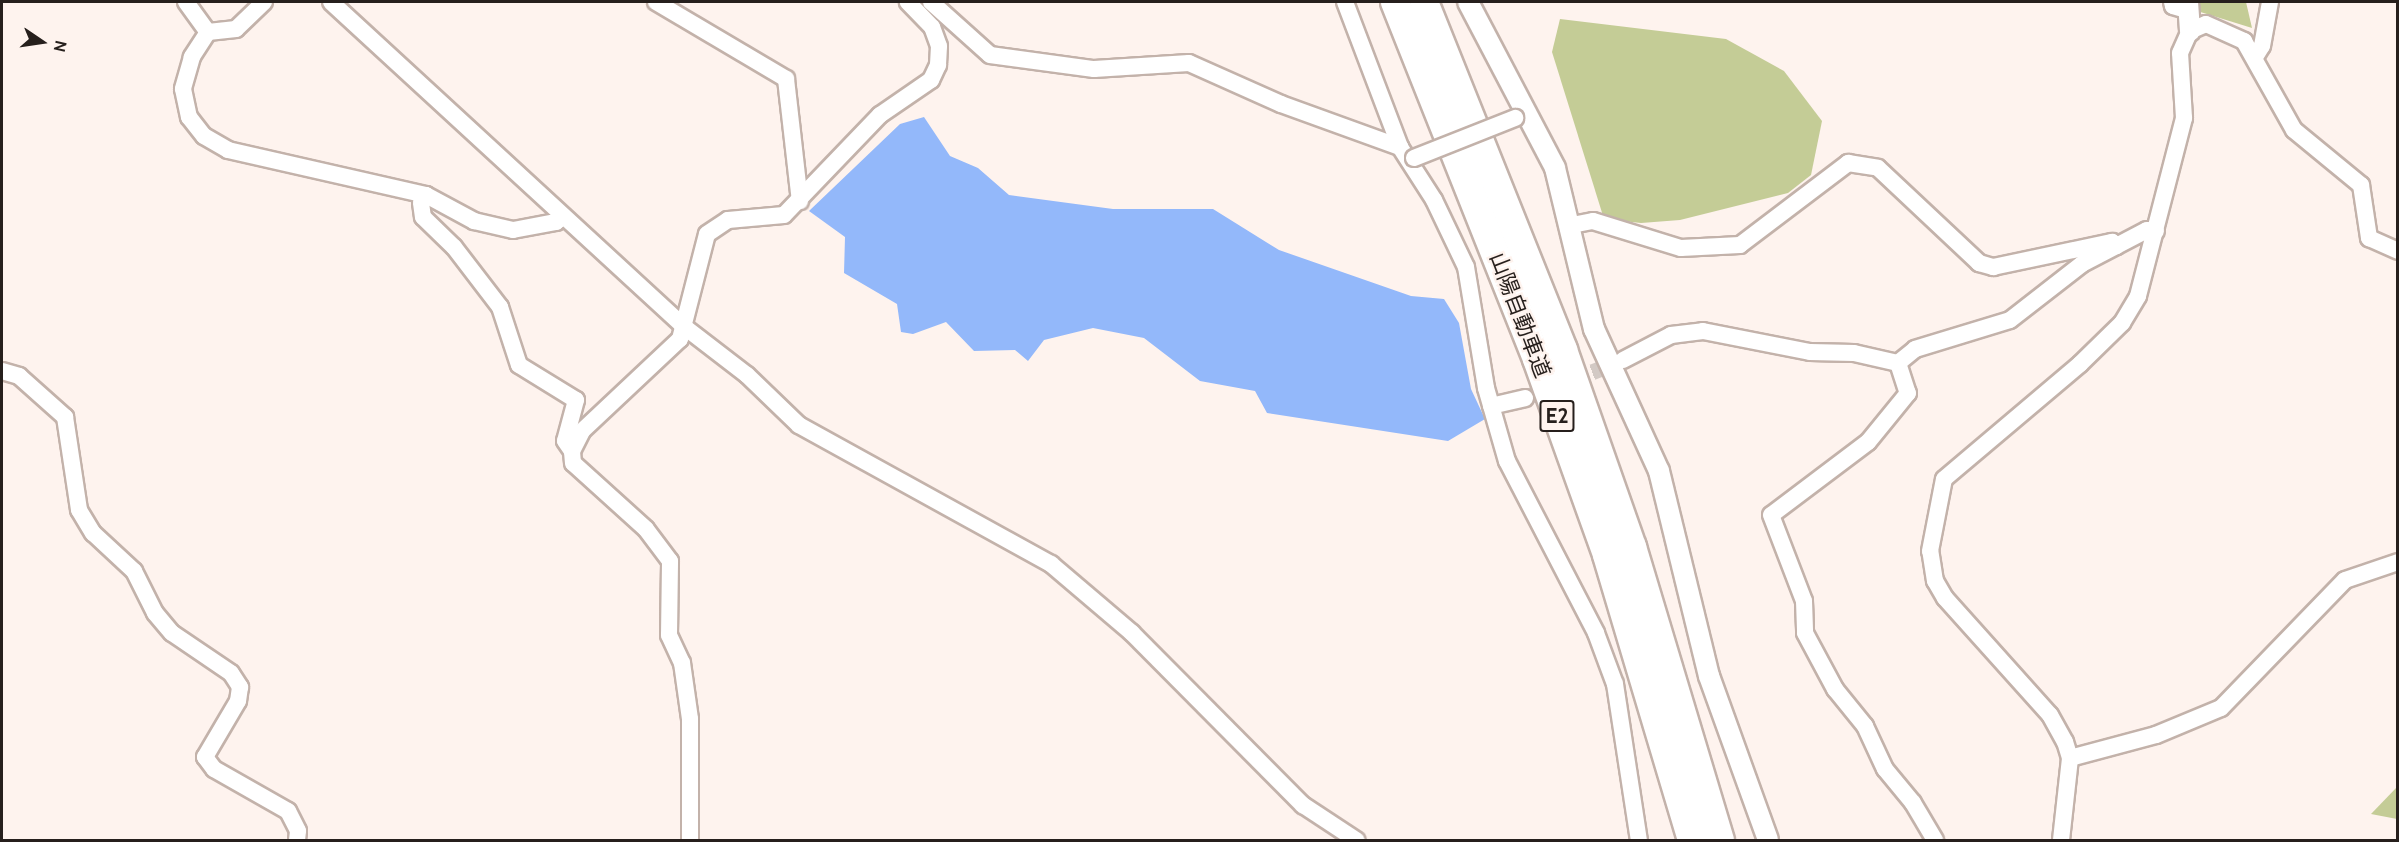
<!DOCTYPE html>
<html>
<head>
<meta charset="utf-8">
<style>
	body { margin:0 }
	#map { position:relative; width:2399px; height:842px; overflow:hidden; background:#fef3ee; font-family:Cabin,"Noto Sans JP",sans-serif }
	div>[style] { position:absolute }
	.green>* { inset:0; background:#c4cc96 }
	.water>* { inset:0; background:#93b8fa }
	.minor-tunnel>* { height:16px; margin-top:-8px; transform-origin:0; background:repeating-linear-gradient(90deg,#d3c9c4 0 16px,transparent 0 24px) }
	.roads { filter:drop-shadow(2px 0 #c3b2aa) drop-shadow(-2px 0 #c3b2aa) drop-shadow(0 2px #c3b2aa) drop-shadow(0 -2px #c3b2aa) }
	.minor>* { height:16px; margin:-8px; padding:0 8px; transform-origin:8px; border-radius:8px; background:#fff }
	.tertiary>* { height:20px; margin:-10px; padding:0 10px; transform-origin:10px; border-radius:10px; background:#fff }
	.motorway>* { height:28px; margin:-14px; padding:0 14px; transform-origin:14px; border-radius:14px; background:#fff }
	.bridges { filter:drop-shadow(2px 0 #c3b2aa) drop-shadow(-2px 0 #c3b2aa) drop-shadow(0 2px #c3b2aa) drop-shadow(0 -2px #c3b2aa) }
	.minor-bridge>* { height:16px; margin:-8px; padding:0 8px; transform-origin:8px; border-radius:8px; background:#fff }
	span { translate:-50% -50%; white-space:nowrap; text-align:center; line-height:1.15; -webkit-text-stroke:4.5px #fef3ee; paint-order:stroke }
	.shield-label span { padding:2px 4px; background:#fef3ee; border:2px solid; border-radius:4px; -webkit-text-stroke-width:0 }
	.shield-label { font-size:21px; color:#261f1c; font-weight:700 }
	.street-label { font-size:22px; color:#261f1c }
	.frame { position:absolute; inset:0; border:3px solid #261f1c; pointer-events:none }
	.north { position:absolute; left:12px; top:12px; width:60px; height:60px; -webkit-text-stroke:4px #fef3ee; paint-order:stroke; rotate:103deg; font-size:16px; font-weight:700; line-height:24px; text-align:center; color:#261f1c }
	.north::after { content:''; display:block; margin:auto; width:21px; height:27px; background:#261f1c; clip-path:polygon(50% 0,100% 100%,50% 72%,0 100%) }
</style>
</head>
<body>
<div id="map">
	<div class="green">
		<div style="clip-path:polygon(2194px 2px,2246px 2px,2252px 28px,2194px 10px)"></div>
		<div style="clip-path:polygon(1560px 19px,1726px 39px,1784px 71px,1822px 121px,1811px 175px,1788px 193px,1680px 220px,1641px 223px,1604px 219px,1552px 52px)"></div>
		<div style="clip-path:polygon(2397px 787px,2397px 819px,2371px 814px)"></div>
	</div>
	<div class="water">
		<div style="clip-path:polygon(924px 117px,950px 156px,978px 168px,1009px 195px,1113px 209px,1213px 209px,1279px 250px,1411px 296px,1444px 299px,1459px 323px,1471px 389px,1485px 419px,1448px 441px,1267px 413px,1255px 391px,1200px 381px,1144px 338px,1093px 328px,1044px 340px,1028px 361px,1015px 350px,974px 351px,946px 322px,913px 334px,901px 332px,897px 304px,844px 273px,845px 237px,809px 211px,900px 124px)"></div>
	</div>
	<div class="minor-tunnel">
		<div style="left:1525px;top:398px;width:104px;rotate:-20.9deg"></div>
	</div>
	<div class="roads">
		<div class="minor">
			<div style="left:186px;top:2px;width:37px;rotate:54deg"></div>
			<div style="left:264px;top:2px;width:39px;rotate:136deg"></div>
			<div style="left:236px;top:29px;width:28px;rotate:174deg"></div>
			<div style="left:208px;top:32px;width:30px;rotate:123deg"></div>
			<div style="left:192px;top:57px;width:33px;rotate:106deg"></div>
			<div style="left:183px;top:89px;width:29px;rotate:78deg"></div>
			<div style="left:189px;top:117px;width:24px;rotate:52deg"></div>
			<div style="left:204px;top:136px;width:28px;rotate:30deg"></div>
			<div style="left:228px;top:150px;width:203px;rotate:12.8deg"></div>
			<div style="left:426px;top:195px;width:55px;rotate:28.4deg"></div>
			<div style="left:474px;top:221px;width:40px;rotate:13deg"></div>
			<div style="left:513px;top:230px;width:44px;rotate:-10.5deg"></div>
			<div style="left:556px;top:222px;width:9px;rotate:-41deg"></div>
			<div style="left:331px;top:2px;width:477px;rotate:42.6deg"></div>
			<div style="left:682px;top:325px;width:82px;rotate:37.6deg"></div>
			<div style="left:747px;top:375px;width:72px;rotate:43.9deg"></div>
			<div style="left:799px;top:425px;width:288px;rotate:28.9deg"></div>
			<div style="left:1051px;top:564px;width:106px;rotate:40.4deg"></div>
			<div style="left:1132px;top:633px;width:243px;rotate:45.2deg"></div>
			<div style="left:1303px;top:805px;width:64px;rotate:33.4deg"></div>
			<div style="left:656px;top:2px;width:151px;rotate:30.6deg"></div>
			<div style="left:786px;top:79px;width:123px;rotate:83.5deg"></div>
			<div style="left:931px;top:2px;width:79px;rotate:41.9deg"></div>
			<div style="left:990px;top:55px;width:105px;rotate:7.7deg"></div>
			<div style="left:1094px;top:69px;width:95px;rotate:-3.6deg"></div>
			<div style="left:1189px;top:63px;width:101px;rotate:24deg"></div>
			<div style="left:1281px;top:104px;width:127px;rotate:19.9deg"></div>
			<div style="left:1345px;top:2px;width:155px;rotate:69.2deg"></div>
			<div style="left:1400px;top:147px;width:63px;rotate:57.3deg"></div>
			<div style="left:1434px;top:200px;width:74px;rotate:64.5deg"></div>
			<div style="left:1466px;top:267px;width:123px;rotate:80.6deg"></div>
			<div style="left:1486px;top:388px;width:76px;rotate:74deg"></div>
			<div style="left:1507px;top:461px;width:194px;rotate:62.6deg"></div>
			<div style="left:1596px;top:633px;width:54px;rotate:69.6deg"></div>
			<div style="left:1615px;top:684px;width:158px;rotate:81.3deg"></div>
			<div style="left:2172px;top:2px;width:4px;rotate:76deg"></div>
			<div style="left:2173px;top:6px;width:17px;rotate:17deg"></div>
			<div style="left:2255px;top:57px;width:13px;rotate:-58deg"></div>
			<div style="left:2262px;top:46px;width:45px;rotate:-79.7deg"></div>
			<div style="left:426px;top:195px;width:9px;rotate:122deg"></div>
			<div style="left:421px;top:203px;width:14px;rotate:82deg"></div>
			<div style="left:423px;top:217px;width:43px;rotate:44.1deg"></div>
			<div style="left:454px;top:247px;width:76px;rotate:52.5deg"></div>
			<div style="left:500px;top:307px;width:61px;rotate:71.9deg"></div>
			<div style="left:519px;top:365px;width:67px;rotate:31.6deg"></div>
			<div style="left:576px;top:400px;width:42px;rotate:105deg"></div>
			<div style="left:565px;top:441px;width:12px;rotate:55deg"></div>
			<div style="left:1572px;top:225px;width:21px;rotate:-11deg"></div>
			<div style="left:1593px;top:221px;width:92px;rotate:17.1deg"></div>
			<div style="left:1681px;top:248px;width:59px;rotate:-2.9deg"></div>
			<div style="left:1740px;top:245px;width:136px;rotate:-37.2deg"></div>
			<div style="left:1848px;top:163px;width:30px;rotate:9deg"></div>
			<div style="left:1878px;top:168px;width:139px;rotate:43.2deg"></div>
			<div style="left:1979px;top:263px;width:15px;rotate:16deg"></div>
			<div style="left:1993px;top:267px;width:122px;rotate:-11.9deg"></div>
			<div style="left:2112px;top:242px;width:6px;rotate:45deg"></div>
			<div style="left:1623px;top:360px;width:54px;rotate:-27.5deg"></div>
			<div style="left:1671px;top:335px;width:32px;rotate:-7deg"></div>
			<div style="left:1703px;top:331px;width:109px;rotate:11.1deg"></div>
			<div style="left:1810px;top:352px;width:44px;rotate:1.3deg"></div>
			<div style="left:1854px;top:353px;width:45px;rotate:12.8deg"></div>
			<div style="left:1898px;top:363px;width:22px;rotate:-39deg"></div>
			<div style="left:1915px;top:349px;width:99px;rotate:-17deg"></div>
			<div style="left:2010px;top:320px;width:91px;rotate:-37.9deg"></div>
			<div style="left:2082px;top:264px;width:73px;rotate:-27.6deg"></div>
			<div style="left:2147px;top:230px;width:9px;rotate:6deg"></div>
			<div style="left:1898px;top:363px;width:32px;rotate:72deg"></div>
			<div style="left:1908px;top:393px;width:63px;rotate:129.2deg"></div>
			<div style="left:1868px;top:442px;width:121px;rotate:143deg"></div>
			<div style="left:1771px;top:515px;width:92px;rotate:69deg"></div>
			<div style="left:1804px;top:601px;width:32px;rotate:88deg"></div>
			<div style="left:1805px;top:633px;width:64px;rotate:61.8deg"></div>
			<div style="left:1835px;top:689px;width:48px;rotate:51deg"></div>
			<div style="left:1865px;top:726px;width:47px;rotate:65.1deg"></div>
			<div style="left:1885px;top:769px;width:44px;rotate:50.5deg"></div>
			<div style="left:1913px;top:803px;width:43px;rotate:59.3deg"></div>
			<div style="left:2px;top:371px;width:18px;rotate:16deg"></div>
			<div style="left:19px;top:376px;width:62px;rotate:41.7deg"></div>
			<div style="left:65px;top:417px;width:94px;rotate:81.4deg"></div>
			<div style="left:79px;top:510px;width:27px;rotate:59deg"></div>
			<div style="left:93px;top:533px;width:56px;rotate:42.8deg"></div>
			<div style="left:134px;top:571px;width:47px;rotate:63.4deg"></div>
			<div style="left:155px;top:613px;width:26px;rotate:50deg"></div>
			<div style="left:172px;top:633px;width:71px;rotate:34.1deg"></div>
			<div style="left:231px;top:673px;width:17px;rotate:57deg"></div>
			<div style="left:240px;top:687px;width:14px;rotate:98deg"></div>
			<div style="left:238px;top:701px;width:65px;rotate:120.5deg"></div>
			<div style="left:205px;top:757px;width:15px;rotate:53deg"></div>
			<div style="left:214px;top:769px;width:85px;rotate:29.6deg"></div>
			<div style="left:288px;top:811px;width:22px;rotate:63deg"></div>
			<div style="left:298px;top:831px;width:9px;rotate:96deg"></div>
			<div style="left:1491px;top:406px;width:35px;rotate:-13deg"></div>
			<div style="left:2070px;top:758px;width:89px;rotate:-15deg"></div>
			<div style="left:2156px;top:735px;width:70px;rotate:-22.6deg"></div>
			<div style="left:2221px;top:708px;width:178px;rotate:-45.9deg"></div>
			<div style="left:2345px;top:580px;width:56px;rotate:-18.8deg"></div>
			<div style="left:690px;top:840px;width:121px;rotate:-90deg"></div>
			<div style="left:690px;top:719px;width:57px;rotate:-98.1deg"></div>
			<div style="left:682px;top:663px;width:31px;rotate:-115deg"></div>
			<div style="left:669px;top:635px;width:74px;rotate:-89.2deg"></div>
			<div style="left:670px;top:561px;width:40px;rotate:-127deg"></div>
			<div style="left:646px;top:529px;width:98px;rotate:-137.9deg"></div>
			<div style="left:573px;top:463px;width:12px;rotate:-95deg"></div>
			<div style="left:572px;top:451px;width:22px;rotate:-63deg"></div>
			<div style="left:582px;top:431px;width:134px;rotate:-43.2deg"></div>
			<div style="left:680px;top:339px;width:108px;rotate:-75.6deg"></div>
			<div style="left:707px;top:234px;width:25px;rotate:-34deg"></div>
			<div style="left:728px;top:220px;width:56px;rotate:-5.1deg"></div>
			<div style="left:784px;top:215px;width:139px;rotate:-46.2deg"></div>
			<div style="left:880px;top:115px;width:62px;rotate:-34.5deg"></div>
			<div style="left:931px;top:80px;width:17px;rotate:-65deg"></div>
			<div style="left:938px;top:65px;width:19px;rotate:-87deg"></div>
			<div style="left:939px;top:46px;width:20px;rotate:-110deg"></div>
			<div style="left:932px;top:27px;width:35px;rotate:-134deg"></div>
			<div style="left:2061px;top:840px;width:82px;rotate:-83.7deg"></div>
			<div style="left:2070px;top:758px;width:17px;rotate:-107deg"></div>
			<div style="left:2065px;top:742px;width:31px;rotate:-119deg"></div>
			<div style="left:2050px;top:715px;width:157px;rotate:-131.9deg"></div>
			<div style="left:1945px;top:598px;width:20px;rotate:-120deg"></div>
			<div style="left:1935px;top:581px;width:30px;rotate:-99deg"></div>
			<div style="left:1930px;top:551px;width:73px;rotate:-79deg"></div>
			<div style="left:1944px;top:479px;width:178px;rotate:-40.2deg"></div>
			<div style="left:2080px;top:364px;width:59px;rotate:-44.3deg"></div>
			<div style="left:2122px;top:323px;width:31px;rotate:-59deg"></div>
			<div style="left:2138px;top:296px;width:184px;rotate:-75.5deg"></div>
			<div style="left:2184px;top:118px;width:65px;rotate:-93.5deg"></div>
			<div style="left:2180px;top:53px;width:24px;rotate:-66deg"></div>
			<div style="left:2190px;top:31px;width:17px;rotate:-24deg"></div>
			<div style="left:2206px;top:24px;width:42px;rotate:24.1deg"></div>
			<div style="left:2244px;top:41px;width:102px;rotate:60.7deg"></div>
			<div style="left:2294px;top:130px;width:87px;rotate:39.4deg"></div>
			<div style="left:2361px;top:185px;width:54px;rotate:81.4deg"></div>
			<div style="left:2369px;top:238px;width:32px;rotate:24deg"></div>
		</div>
		<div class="tertiary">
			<div style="left:1468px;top:2px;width:187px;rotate:62.3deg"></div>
			<div style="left:1555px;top:168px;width:166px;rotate:76.4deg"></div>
			<div style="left:1594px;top:329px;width:156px;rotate:65.4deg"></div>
			<div style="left:1659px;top:471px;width:211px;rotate:76.3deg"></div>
			<div style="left:1709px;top:676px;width:174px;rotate:70.2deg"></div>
			<div style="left:2188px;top:2px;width:29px;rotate:86deg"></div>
		</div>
		<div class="motorway">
			<div style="left:1395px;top:2px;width:384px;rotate:68.3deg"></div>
			<div style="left:1537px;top:359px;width:208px;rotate:70.3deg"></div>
			<div style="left:1607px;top:555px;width:297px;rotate:73.4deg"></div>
			<div style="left:1424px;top:2px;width:375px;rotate:68.2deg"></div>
			<div style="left:1563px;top:350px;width:209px;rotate:70.7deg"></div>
			<div style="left:1632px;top:547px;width:306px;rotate:73.3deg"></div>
		</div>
	</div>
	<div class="bridges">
		<div class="minor-bridge">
			<div style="left:1414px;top:158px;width:109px;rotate:-21.6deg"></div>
		</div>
	</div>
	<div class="shield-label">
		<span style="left:1557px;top:416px">E2</span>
	</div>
	<div class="street-label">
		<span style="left:1520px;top:315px;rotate:69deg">山陽自動車道</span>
	</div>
	<div class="frame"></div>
	<div class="north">N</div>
</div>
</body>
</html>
